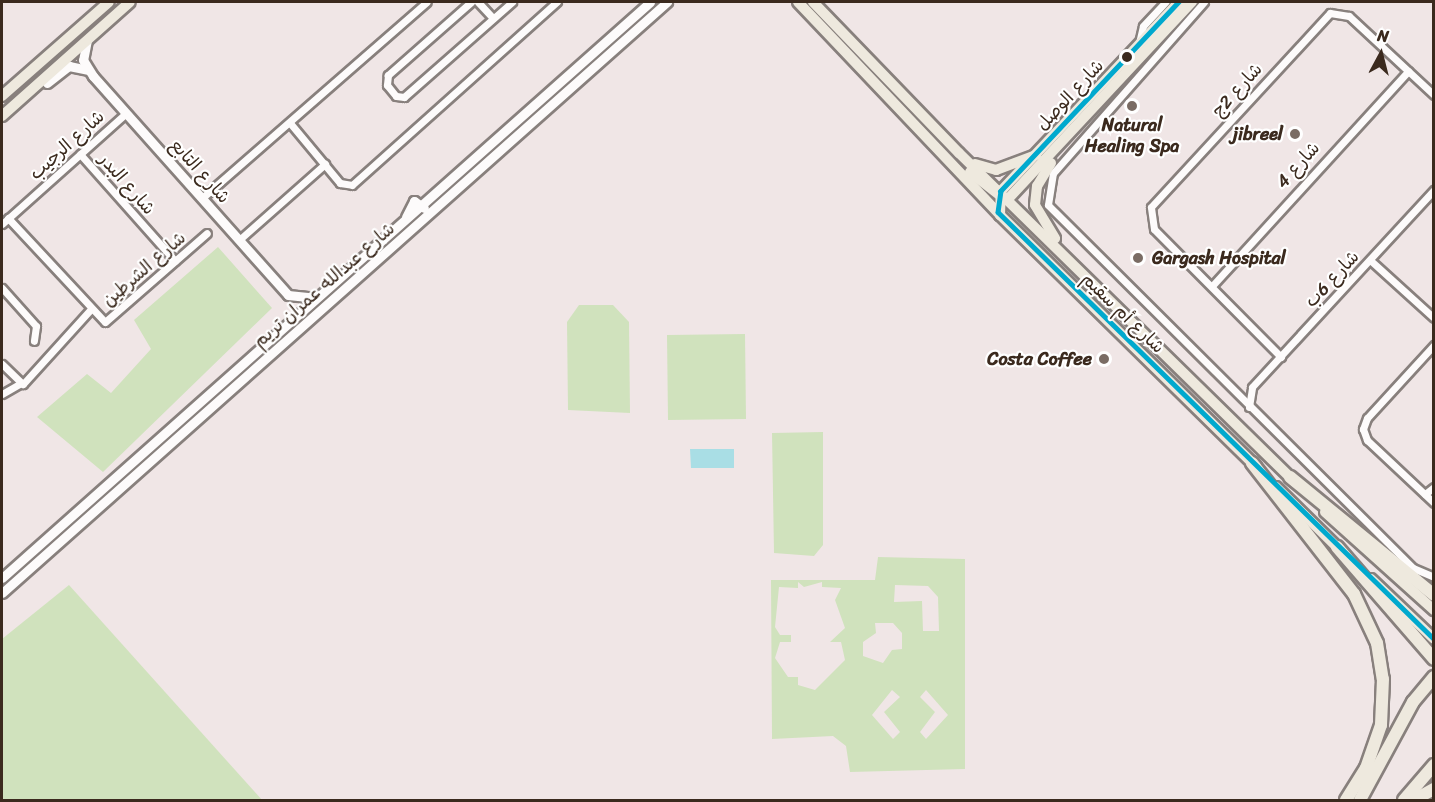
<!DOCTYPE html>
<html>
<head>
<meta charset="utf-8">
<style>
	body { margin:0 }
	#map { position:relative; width:1435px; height:802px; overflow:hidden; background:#f0e6e6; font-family:Sriracha,"Playpen Sans Arabic",sans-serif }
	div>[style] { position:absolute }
	.green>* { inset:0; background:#d0e2bd }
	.water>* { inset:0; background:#a9dee5 }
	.roads { filter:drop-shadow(2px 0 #88807d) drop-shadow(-2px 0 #88807d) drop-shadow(0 2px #88807d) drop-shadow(0 -2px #88807d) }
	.street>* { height:7px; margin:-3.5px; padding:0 3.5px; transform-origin:3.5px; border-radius:3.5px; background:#fdfbfb }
	.secondary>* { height:9px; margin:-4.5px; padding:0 4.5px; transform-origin:4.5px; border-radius:4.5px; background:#fdfbfb }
	.primary>* { height:10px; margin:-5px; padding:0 5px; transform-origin:5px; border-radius:5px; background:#eee9de }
	.highway>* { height:12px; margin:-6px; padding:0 6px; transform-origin:6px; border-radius:6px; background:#eee9de }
	.bus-1>* { height:4.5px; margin:-2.25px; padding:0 2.25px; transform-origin:2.25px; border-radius:2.25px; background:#00a9ce }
	.dots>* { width:16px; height:16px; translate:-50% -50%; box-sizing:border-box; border:3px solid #fff; border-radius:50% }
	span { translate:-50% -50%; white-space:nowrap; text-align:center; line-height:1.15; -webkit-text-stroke:4.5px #fff; paint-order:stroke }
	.street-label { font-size:18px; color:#3b2a1e }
	.poi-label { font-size:18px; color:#3b2a1e; font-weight:700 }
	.right { translate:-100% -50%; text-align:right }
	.left { translate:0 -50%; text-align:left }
	.frame { position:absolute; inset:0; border:3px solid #3b2a1e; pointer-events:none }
	.north { position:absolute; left:1351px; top:24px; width:60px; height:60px; -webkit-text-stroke:4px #fff; paint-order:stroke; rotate:7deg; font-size:16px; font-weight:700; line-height:24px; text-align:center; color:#3b2a1e }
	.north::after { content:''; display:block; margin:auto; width:21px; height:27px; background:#3b2a1e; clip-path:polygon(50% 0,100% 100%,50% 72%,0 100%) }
</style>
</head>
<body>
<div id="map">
	<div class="green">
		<div style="clip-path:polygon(218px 247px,272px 308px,103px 472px,37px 417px,87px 374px,111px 393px,151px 349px,134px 320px)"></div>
		<div style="clip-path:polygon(579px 305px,613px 305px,629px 322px,630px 413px,568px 410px,567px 322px)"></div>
		<div style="clip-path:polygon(745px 334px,746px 419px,668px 420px,667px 335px)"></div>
		<div style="clip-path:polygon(823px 432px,823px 545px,814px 556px,774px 553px,772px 433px)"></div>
		<div style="clip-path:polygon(evenodd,878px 557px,965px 559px,965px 769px,850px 772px,846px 746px,833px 736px,772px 739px,771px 580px,875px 580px,878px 557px,798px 582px,804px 587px,822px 582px,822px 587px,841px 588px,835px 600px,845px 628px,830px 642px,841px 642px,845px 660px,815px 690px,798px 685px,798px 677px,788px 677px,775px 658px,780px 642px,791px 642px,791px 635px,780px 635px,775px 627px,779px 587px,798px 588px,798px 582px,878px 557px,895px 585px,928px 586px,938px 597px,939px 631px,923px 631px,922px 601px,894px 602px,895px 585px,878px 557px,875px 623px,893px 623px,902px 633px,902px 649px,892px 650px,883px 663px,863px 656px,863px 642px,876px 633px,875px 623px,878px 557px,892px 690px,900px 697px,884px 712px,900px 732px,893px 739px,872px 715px,892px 690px,878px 557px,926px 690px,948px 715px,926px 739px,920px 732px,935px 712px,920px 697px,926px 690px)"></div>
		<div style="clip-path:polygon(69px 585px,262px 800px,2px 800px,2px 639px)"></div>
	</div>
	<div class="water">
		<div style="clip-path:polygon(690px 449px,734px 449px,734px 468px,691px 468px)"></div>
	</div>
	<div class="roads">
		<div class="street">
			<div style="left:471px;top:2px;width:111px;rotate:138.7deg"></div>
			<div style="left:388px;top:75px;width:10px;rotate:96deg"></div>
			<div style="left:387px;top:85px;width:14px;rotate:51deg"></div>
			<div style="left:396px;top:96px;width:8px;rotate:7deg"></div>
			<div style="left:404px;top:97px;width:144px;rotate:-41.3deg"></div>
			<div style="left:478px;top:2px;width:22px;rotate:47deg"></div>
			<div style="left:1204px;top:2px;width:228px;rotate:131.4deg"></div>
			<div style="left:1053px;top:173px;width:32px;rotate:99deg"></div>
			<div style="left:1048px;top:205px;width:515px;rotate:44.84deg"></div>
			<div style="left:1413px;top:568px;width:23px;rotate:23deg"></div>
			<div style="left:1139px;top:43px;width:17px;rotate:-77deg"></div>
			<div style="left:1143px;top:26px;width:33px;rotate:-47deg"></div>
			<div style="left:290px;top:123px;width:78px;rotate:50.2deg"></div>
			<div style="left:340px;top:183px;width:12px;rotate:9deg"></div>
			<div style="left:352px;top:185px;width:275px;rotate:-41.8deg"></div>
			<div style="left:80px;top:154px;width:143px;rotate:48.4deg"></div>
			<div style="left:202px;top:198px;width:298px;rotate:-41.1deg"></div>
			<div style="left:8px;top:218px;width:142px;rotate:47deg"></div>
			<div style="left:105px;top:322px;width:135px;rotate:-41.1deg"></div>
			<div style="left:2px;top:224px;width:166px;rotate:-41.8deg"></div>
			<div style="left:239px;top:240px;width:115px;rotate:-41.5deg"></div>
			<div style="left:1370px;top:260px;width:86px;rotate:42.2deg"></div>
			<div style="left:1212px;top:286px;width:291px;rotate:-47.6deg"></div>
			<div style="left:2px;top:288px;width:51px;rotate:48.2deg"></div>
			<div style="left:36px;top:326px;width:15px;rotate:98deg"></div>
			<div style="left:1434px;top:345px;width:99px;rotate:132.5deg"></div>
			<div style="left:1367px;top:418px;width:12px;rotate:110deg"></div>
			<div style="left:1363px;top:429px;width:12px;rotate:70deg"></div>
			<div style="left:1367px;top:440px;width:92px;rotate:43.2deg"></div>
			<div style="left:1281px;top:357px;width:180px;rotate:-134.8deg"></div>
			<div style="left:1154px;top:229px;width:22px;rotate:-98deg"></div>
			<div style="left:1151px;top:207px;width:264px;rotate:-47.3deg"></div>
			<div style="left:1330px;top:13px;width:19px;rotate:9deg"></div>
			<div style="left:1349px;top:16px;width:116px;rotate:42.9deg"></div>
			<div style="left:2px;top:364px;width:29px;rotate:44deg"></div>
			<div style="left:23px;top:384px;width:100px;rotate:-47.8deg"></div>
			<div style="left:2px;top:394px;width:20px;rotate:-30deg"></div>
			<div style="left:1249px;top:407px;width:20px;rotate:-81deg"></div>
			<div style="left:1252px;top:387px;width:268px;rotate:-47.3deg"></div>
			<div style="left:1425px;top:494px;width:11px;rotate:-38deg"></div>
		</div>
		<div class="secondary">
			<div style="left:87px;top:40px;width:20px;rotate:101deg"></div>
			<div style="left:83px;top:60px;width:19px;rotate:58deg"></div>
			<div style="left:93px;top:76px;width:293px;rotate:48.3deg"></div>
			<div style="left:288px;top:295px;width:27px;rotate:6deg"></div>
			<div style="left:47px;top:83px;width:28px;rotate:-38deg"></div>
			<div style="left:69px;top:66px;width:19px;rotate:12deg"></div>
			<div style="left:406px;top:217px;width:18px;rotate:-63deg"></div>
			<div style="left:414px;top:201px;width:12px;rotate:35deg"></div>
			<div style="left:2px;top:578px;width:867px;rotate:-41.63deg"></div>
			<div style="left:2px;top:593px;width:890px;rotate:-41.63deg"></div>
		</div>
		<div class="primary">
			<div style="left:798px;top:2px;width:294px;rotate:46.5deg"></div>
			<div style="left:1000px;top:215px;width:359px;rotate:44.5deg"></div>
			<div style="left:813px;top:2px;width:210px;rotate:46deg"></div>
			<div style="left:959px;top:153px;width:470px;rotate:44.4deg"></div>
			<div style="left:2px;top:96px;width:142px;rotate:-41.3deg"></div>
			<div style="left:2px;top:116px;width:171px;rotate:-41.7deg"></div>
			<div style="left:1051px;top:163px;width:27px;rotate:121deg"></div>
			<div style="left:1037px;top:186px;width:19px;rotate:96deg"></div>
			<div style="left:1035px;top:205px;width:39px;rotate:59deg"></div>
			<div style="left:975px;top:164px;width:22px;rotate:16deg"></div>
			<div style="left:996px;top:170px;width:43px;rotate:-20.6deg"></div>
			<div style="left:970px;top:172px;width:41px;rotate:38deg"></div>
			<div style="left:1008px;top:199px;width:270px;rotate:-47deg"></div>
			<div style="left:1000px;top:215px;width:24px;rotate:-88deg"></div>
			<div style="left:1001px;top:191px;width:260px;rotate:-46.7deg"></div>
			<div style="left:1276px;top:487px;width:93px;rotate:44.6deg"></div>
			<div style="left:1325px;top:512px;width:147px;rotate:42deg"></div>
			<div style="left:1371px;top:579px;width:87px;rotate:43.6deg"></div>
		</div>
		<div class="highway">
			<div style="left:1252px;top:463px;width:166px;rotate:52.1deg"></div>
			<div style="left:1354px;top:594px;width:54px;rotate:64.9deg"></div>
			<div style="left:1377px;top:643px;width:36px;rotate:81deg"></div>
			<div style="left:1383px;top:679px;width:46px;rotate:92.5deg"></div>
			<div style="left:1381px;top:725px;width:46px;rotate:109.2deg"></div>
			<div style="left:1366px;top:768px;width:38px;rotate:122deg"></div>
			<div style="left:1290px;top:477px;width:186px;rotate:39.3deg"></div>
			<div style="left:1337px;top:547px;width:148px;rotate:49.1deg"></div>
			<div style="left:1360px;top:800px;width:111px;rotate:-61.6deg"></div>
			<div style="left:1413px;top:702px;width:33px;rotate:-50deg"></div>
			<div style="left:1404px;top:800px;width:46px;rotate:-49.4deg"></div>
			<div style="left:1414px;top:800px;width:23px;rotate:-29deg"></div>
		</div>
	</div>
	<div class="bus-1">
		<div style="left:1179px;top:2px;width:260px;rotate:133.3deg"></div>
		<div style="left:1001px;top:191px;width:21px;rotate:98deg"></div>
		<div style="left:998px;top:212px;width:610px;rotate:44.4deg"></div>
	</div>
	<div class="dots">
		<div style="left:1127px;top:57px;background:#3b2a1e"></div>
		<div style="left:1132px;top:106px;background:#7a6c64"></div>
		<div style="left:1295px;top:134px;background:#7a6c64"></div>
		<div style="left:1138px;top:258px;background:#7a6c64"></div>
		<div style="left:1104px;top:359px;background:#7a6c64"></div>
	</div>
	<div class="street-label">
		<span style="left:1237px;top:90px;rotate:-48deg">شارع 2ج</span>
		<span style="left:1070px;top:95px;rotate:-47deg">شارع الوصل</span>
		<span style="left:67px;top:145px;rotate:-42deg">شارع الرجيب</span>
		<span style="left:1298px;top:165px;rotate:-48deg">شارع 4</span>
		<span style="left:200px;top:171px;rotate:48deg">شارع التابع</span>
		<span style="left:127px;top:184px;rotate:49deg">شارع البدر</span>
		<span style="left:144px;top:269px;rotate:-41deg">شارع الشرطين</span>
		<span style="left:1332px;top:279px;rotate:-47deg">شارع 6ب</span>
		<span style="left:324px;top:285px;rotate:-41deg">شارع عبدالله عمران تريم</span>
		<span style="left:1123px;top:313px;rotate:44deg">شارع أم سقيم</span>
	</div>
	<div class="poi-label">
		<span style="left:1132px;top:136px">Natural<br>Healing Spa</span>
		<span class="right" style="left:1283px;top:134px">jibreel</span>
		<span class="left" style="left:1152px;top:258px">Gargash Hospital</span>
		<span class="right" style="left:1092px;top:359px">Costa Coffee</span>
	</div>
	<div class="frame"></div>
	<div class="north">N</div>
</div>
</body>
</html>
